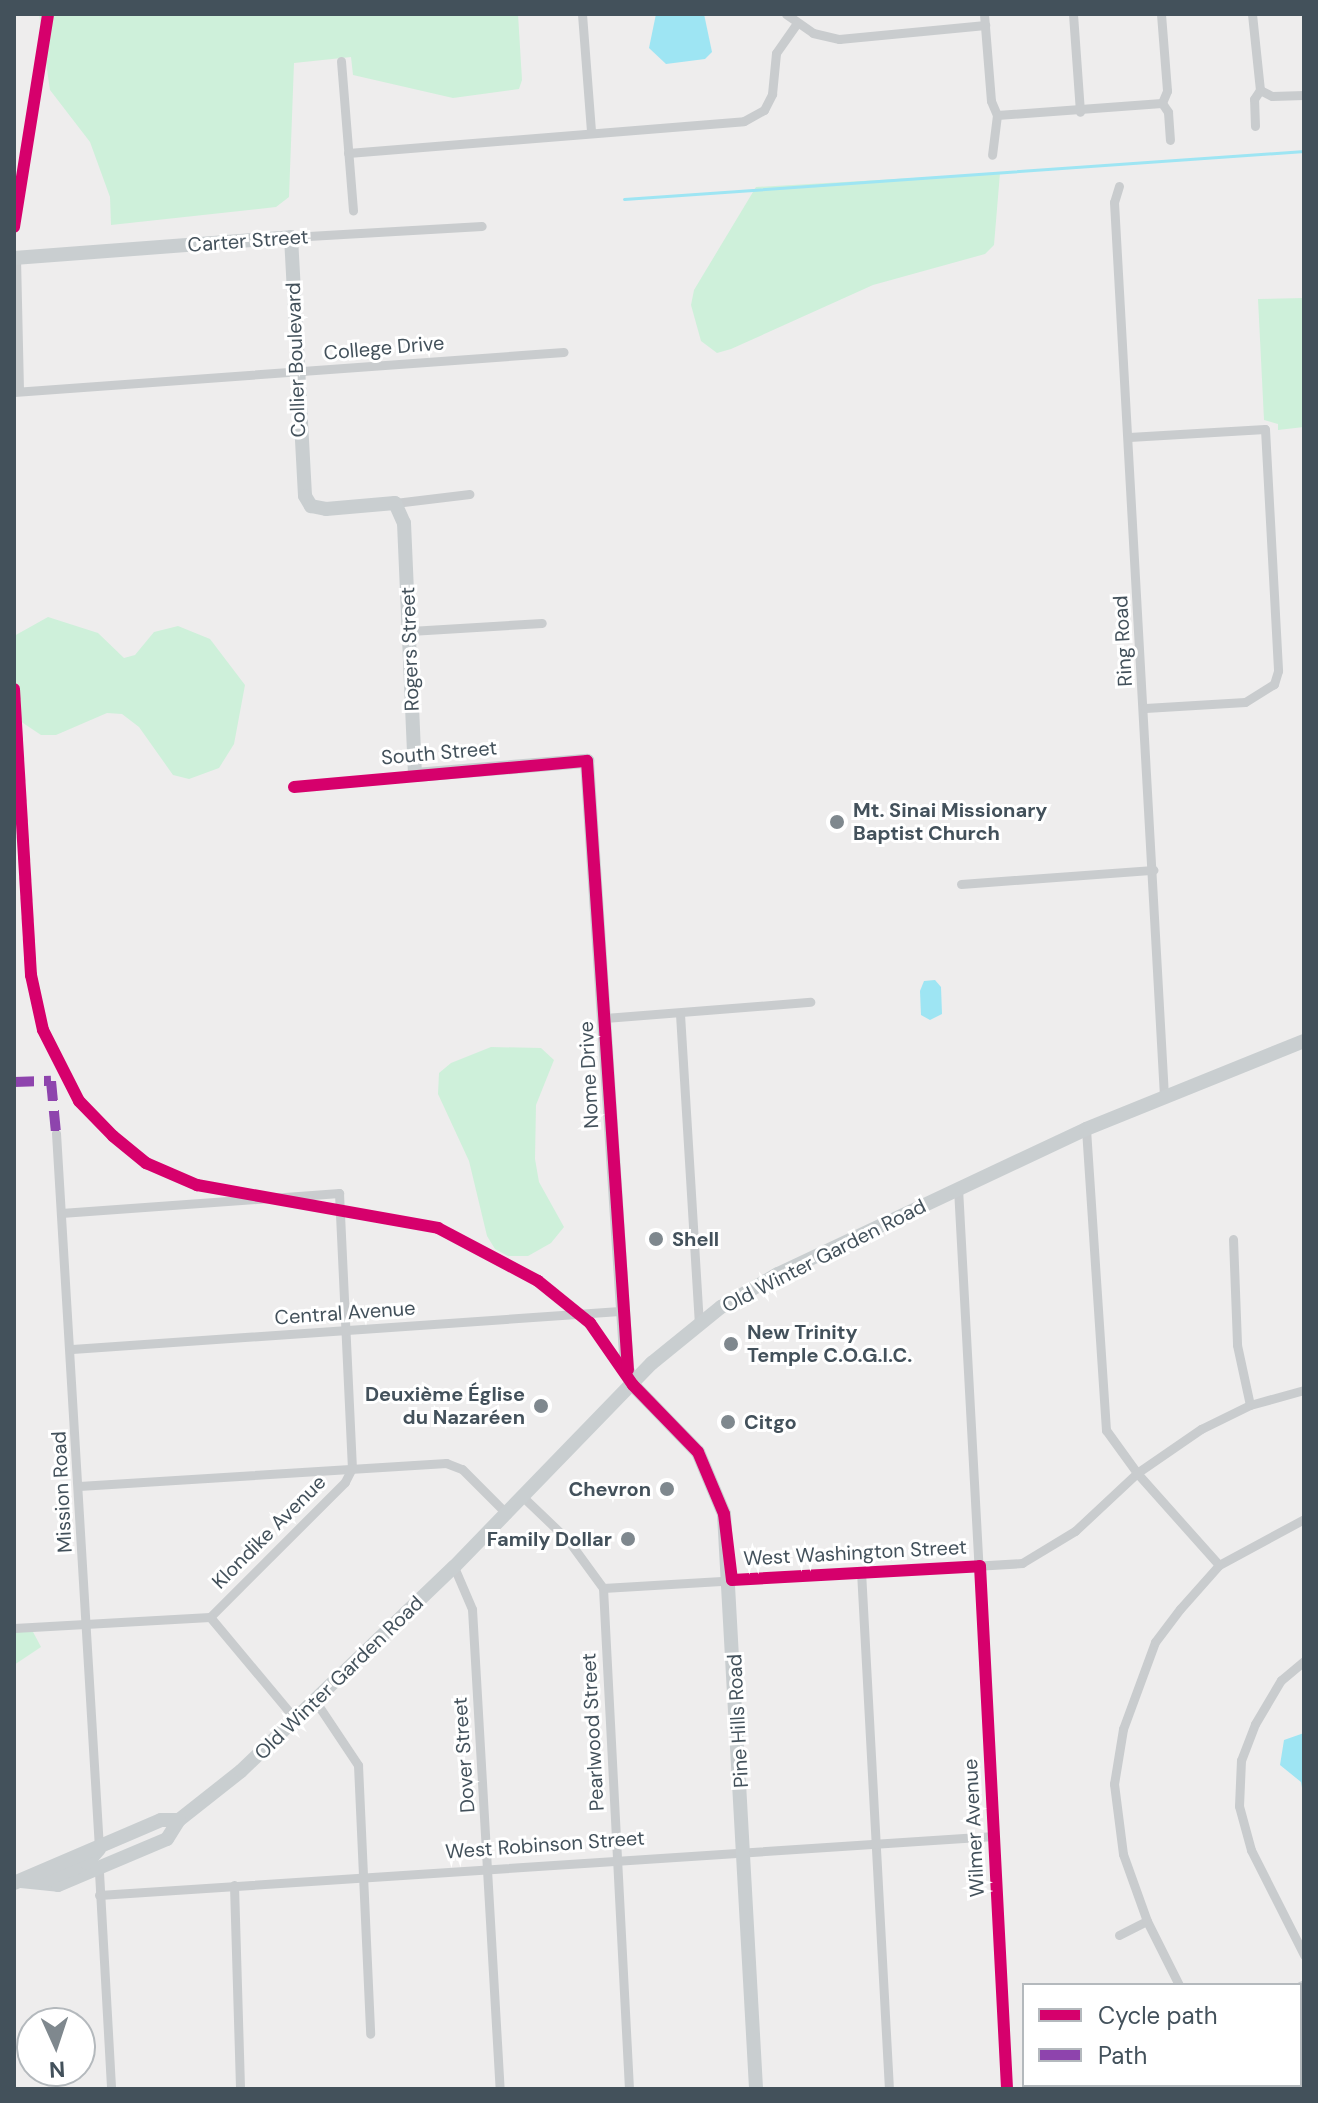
<!DOCTYPE html>
<meta charset="utf-8">
<style>
body{margin:0}
#map{position:relative;width:1318px;height:2103px;overflow:hidden;background:#eeeded;font-family:"DM Sans",sans-serif}
div>[style]{position:absolute}
[style*='--x']{left:calc(var(--x)*1px);top:calc(var(--y)*1px);width:calc(var(--w)*1px);rotate:calc(var(--a)*1deg)}
.green>*{inset:0;background:#cef0da}
.water>*{inset:0;background:#9ee5f3}
.stream>*{height:3px;margin:-1.5px;padding:0 1.5px;transform-origin:1.5px;border-radius:1.5px;background:#9ee5f3}
.street>*{height:9px;margin:-4.5px;padding:0 4.5px;transform-origin:4.5px;border-radius:4.5px;background:#c9ccce}
.secondary>*{height:14px;margin:-7px;padding:0 7px;transform-origin:7px;border-radius:7px;background:#c9ced0}
.quiet>*{height:10px;margin-top:-5px;transform-origin:0;background:repeating-linear-gradient(90deg,#8e44ad 0 20px,transparent 0 30px)}
.cycleway>*{height:12px;margin:-6px;padding:0 6px;transform-origin:6px;border-radius:6px;background:#d6006c}
.dots>*{width:22px;height:22px;translate:-50% -50%;box-sizing:border-box;border:4px solid #fff;border-radius:50%}
span{translate:-50% -50%;white-space:nowrap;text-align:center;line-height:1.15;-webkit-text-stroke:6px #fff;paint-order:stroke}
.street-label{font-size:20px;color:#43515b}
.poi-label{font-size:20px;color:#43515b;font-weight:700}
.left{translate:0 -50%;text-align:left}
.right{translate:-100% -50%;text-align:right}
.frame{position:absolute;inset:0;border:16px solid #43515b;pointer-events:none}
.legend{position:absolute;left:1022px;top:1983px;width:280px;height:104px;box-sizing:border-box;background:#fff;border:2px solid #b4b9bd;margin:0;padding:10px 14px;list-style:none;font-size:24px;color:#43515b}
.legend li{display:flex;align-items:center;gap:16px;height:40px}
.legend b{width:40px;border:2px solid #b4b9bd}
.north{position:absolute;left:16px;top:2007px;width:80px;height:80px;box-sizing:border-box;background:#fff;border:2px solid #b4b9bd;border-radius:50%;rotate:177deg;font-size:22px;font-weight:700;line-height:32px;text-align:center;color:#43515b}
.north::after{content:'';display:block;margin:auto;width:28px;height:36px;background:#7f888e;clip-path:polygon(50% 0,100% 100%,50% 72%,0 100%)}
</style>
<div id="map">
<div class="green">
<i style="clip-path:polygon(39px 14px,518px 14px,522px 80px,519px 89px,453px 98px,353px 75px,351px 57px,294px 63px,289px 197px,276px 207px,111px 225px,110px 197px,90px 142px,50px 90px)"></i>
<i style="clip-path:polygon(1000px 173px,994px 245px,985px 254px,873px 285px,731px 349px,717px 353px,701px 341px,691px 305px,694px 290px,756px 187px)"></i>
<i style="clip-path:polygon(1304px 298px,1304px 427px,1278px 430px,1278px 424px,1264px 420px,1258px 299px)"></i>
<i style="clip-path:polygon(48px 617px,98px 633px,124px 658px,135px 655px,154px 632px,178px 626px,210px 639px,245px 685px,234px 744px,219px 768px,189px 779px,173px 775px,139px 727px,122px 714px,107px 713px,56px 735px,41px 735px,14px 717px,14px 636px)"></i>
<i style="clip-path:polygon(491px 1047px,541px 1048px,554px 1060px,536px 1105px,535px 1159px,539px 1182px,564px 1227px,551px 1243px,528px 1256px,508px 1256px,495px 1249px,487px 1236px,469px 1161px,438px 1094px,439px 1073px,451px 1063px)"></i>
<i style="clip-path:polygon(14px 1624px,32px 1630px,41px 1647px,14px 1665px)"></i>
</div>
<div class="water">
<i style="clip-path:polygon(656px 14px,704px 14px,712px 52px,705px 59px,666px 64px,649px 48px)"></i>
<i style="clip-path:polygon(935px 980px,941px 987px,942px 1014px,930px 1020px,921px 1015px,920px 991px,924px 981px)"></i>
<i style="clip-path:polygon(1304px 1733px,1304px 1800px,1301px 1782px,1280px 1765px,1284px 1740px)"></i>
</div>
<div class="stream">
<i style="--x:624;--y:199;--w:682;--a:-4.04"></i>
</div>
<div class="street">
<i style="--x:582;--y:14;--w:117;--a:85.6"></i>
<i style="--x:786;--y:14;--w:33;--a:35"></i>
<i style="--x:813;--y:33;--w:27;--a:13"></i>
<i style="--x:839;--y:39;--w:147;--a:-5.5"></i>
<i style="--x:984;--y:14;--w:87;--a:85.4"></i>
<i style="--x:991;--y:101;--w:15;--a:67"></i>
<i style="--x:997;--y:115;--w:40;--a:97.1"></i>
<i style="--x:1073;--y:14;--w:98;--a:85.9"></i>
<i style="--x:1161;--y:14;--w:77;--a:85.5"></i>
<i style="--x:1167;--y:91;--w:13;--a:113"></i>
<i style="--x:1162;--y:103;--w:11;--a:56"></i>
<i style="--x:1168;--y:112;--w:28;--a:86"></i>
<i style="--x:1252;--y:14;--w:76;--a:84"></i>
<i style="--x:341;--y:61;--w:150;--a:85.4"></i>
<i style="--x:1260;--y:90;--w:13;--a:27"></i>
<i style="--x:1272;--y:96;--w:32;--a:-2"></i>
<i style="--x:997;--y:115;--w:165;--a:-4.2"></i>
<i style="--x:1255;--y:126;--w:27;--a:-92"></i>
<i style="--x:1254;--y:99;--w:11;--a:-56"></i>
<i style="--x:348;--y:153;--w:397;--a:-4.6"></i>
<i style="--x:744;--y:121;--w:23;--a:-29"></i>
<i style="--x:764;--y:110;--w:18;--a:-63"></i>
<i style="--x:772;--y:94;--w:41;--a:-84.4"></i>
<i style="--x:776;--y:53;--w:35;--a:-55"></i>
<i style="--x:1119;--y:186;--w:17;--a:107"></i>
<i style="--x:1114;--y:202;--w:894;--a:86.8"></i>
<i style="--x:291;--y:237;--w:191;--a:-3.3"></i>
<i style="--x:16;--y:258;--w:133;--a:88.7"></i>
<i style="--x:14;--y:392;--w:551;--a:-4.16"></i>
<i style="--x:1129;--y:437;--w:136;--a:-3.4"></i>
<i style="--x:1265;--y:429;--w:242;--a:86.9"></i>
<i style="--x:1278;--y:671;--w:14;--a:107"></i>
<i style="--x:1274;--y:684;--w:34;--a:148"></i>
<i style="--x:1245;--y:702;--w:100;--a:176.6"></i>
<i style="--x:395;--y:503;--w:75;--a:-6.9"></i>
<i style="--x:410;--y:631;--w:132;--a:-3.5"></i>
<i style="--x:294;--y:787;--w:122;--a:-5.7"></i>
<i style="--x:961;--y:884;--w:193;--a:-4.2"></i>
<i style="--x:680;--y:1014;--w:310;--a:86.5"></i>
<i style="--x:605;--y:1018;--w:206;--a:-4.5"></i>
<i style="--x:1086;--y:1129;--w:302;--a:86.2"></i>
<i style="--x:1106;--y:1430;--w:53;--a:54.2"></i>
<i style="--x:1137;--y:1473;--w:123;--a:48.3"></i>
<i style="--x:56;--y:1133;--w:716;--a:86.56"></i>
<i style="--x:958;--y:1188;--w:902;--a:86.89"></i>
<i style="--x:61;--y:1213;--w:279;--a:-4.1"></i>
<i style="--x:339;--y:1193;--w:275;--a:87.3"></i>
<i style="--x:352;--y:1468;--w:16;--a:117"></i>
<i style="--x:345;--y:1482;--w:191;--a:135"></i>
<i style="--x:1233;--y:1239;--w:106;--a:87.8"></i>
<i style="--x:1237;--y:1345;--w:61;--a:77.8"></i>
<i style="--x:72;--y:1349;--w:549;--a:-3.97"></i>
<i style="--x:79;--y:1486;--w:368;--a:-3.6"></i>
<i style="--x:446;--y:1463;--w:17;--a:21"></i>
<i style="--x:462;--y:1469;--w:64;--a:45"></i>
<i style="--x:524;--y:1498;--w:61;--a:43.7"></i>
<i style="--x:568;--y:1540;--w:59;--a:53.9"></i>
<i style="--x:603;--y:1588;--w:502;--a:87.03"></i>
<i style="--x:454;--y:1567;--w:46;--a:66.8"></i>
<i style="--x:472;--y:1609;--w:481;--a:86.7"></i>
<i style="--x:861;--y:1571;--w:519;--a:86.91"></i>
<i style="--x:603;--y:1588;--w:420;--a:-3.4"></i>
<i style="--x:1022;--y:1563;--w:62;--a:-31.1"></i>
<i style="--x:1075;--y:1531;--w:85;--a:-43.1"></i>
<i style="--x:1137;--y:1473;--w:78;--a:-34.5"></i>
<i style="--x:1201;--y:1429;--w:55;--a:-26.1"></i>
<i style="--x:1250;--y:1405;--w:56;--a:-15.5"></i>
<i style="--x:210;--y:1617;--w:134;--a:50.1"></i>
<i style="--x:14;--y:1628;--w:196;--a:-3.2"></i>
<i style="--x:1304;--y:1661;--w:30;--a:140"></i>
<i style="--x:1281;--y:1680;--w:51;--a:120.6"></i>
<i style="--x:1255;--y:1724;--w:39;--a:111"></i>
<i style="--x:1241;--y:1760;--w:46;--a:92.5"></i>
<i style="--x:1239;--y:1806;--w:46;--a:74.7"></i>
<i style="--x:1251;--y:1850;--w:118;--a:63.2"></i>
<i style="--x:316;--y:1702;--w:76;--a:56.3"></i>
<i style="--x:358;--y:1765;--w:269;--a:87.4"></i>
<i style="--x:99;--y:1872;--w:217;--a:86.8"></i>
<i style="--x:234;--y:1885;--w:204;--a:88.3"></i>
<i style="--x:99;--y:1895;--w:897;--a:-3.77"></i>
<i style="--x:1119;--y:1935;--w:31;--a:-27"></i>
<i style="--x:1179;--y:1985;--w:72;--a:-116.6"></i>
<i style="--x:1147;--y:1921;--w:71;--a:-109.7"></i>
<i style="--x:1123;--y:1854;--w:71;--a:-97.3"></i>
<i style="--x:1114;--y:1784;--w:56;--a:-80.7"></i>
<i style="--x:1123;--y:1729;--w:93;--a:-69.8"></i>
<i style="--x:1155;--y:1642;--w:41;--a:-52.9"></i>
<i style="--x:1180;--y:1609;--w:59;--a:-48.4"></i>
<i style="--x:1219;--y:1565;--w:97;--a:-28.4"></i>
<i style="--x:1300;--y:1986;--w:4;--a:-27"></i>
<i style="--x:1229;--y:2085;--w:4;--a:63"></i>
<i style="--x:1101;--y:2089;--w:11;--a:-22"></i>
</div>
<div class="secondary">
<i style="--x:14;--y:258;--w:278;--a:-4.3"></i>
<i style="--x:291;--y:237;--w:259;--a:86.9"></i>
<i style="--x:305;--y:496;--w:12;--a:59"></i>
<i style="--x:311;--y:506;--w:15;--a:11"></i>
<i style="--x:326;--y:509;--w:69;--a:-5"></i>
<i style="--x:395;--y:503;--w:22;--a:66"></i>
<i style="--x:404;--y:523;--w:252;--a:87.5"></i>
<i style="--x:415;--y:775;--w:173;--a:-4.7"></i>
<i style="--x:587;--y:761;--w:609;--a:86.24"></i>
<i style="--x:627;--y:1369;--w:17;--a:69"></i>
<i style="--x:633;--y:1385;--w:93;--a:45.9"></i>
<i style="--x:698;--y:1452;--w:67;--a:67.2"></i>
<i style="--x:724;--y:1514;--w:576;--a:86.81"></i>
<i style="--x:21;--y:1881;--w:37;--a:6"></i>
<i style="--x:58;--y:1885;--w:118;--a:-22.9"></i>
<i style="--x:167;--y:1839;--w:22;--a:-58"></i>
<i style="--x:179;--y:1820;--w:79;--a:-38.3"></i>
<i style="--x:241;--y:1771;--w:295;--a:-43.8"></i>
<i style="--x:454;--y:1567;--w:284;--a:-45.9"></i>
<i style="--x:652;--y:1363;--w:89;--a:-39.1"></i>
<i style="--x:721;--y:1307;--w:66;--a:-30.1"></i>
<i style="--x:778;--y:1274;--w:340;--a:-25.2"></i>
<i style="--x:1086;--y:1129;--w:235;--a:-22"></i>
<i style="--x:42;--y:1881;--w:48;--a:-21.8"></i>
<i style="--x:87;--y:1863;--w:18;--a:-49"></i>
<i style="--x:14;--y:1883;--w:160;--a:-23.2"></i>
<i style="--x:161;--y:1820;--w:18;--a:0"></i>
</div>
<div class="quiet">
<i style="--x:14;--y:1082;--w:37;--a:-2"></i>
<i style="--x:51;--y:1081;--w:52;--a:84.5"></i>
</div>
<div class="cycleway">
<i style="--x:14;--y:227;--w:216;--a:-80.9"></i>
<i style="--x:14;--y:689;--w:287;--a:86.6"></i>
<i style="--x:31;--y:975;--w:56;--a:77.7"></i>
<i style="--x:43;--y:1030;--w:80;--a:63.1"></i>
<i style="--x:79;--y:1101;--w:49;--a:45.8"></i>
<i style="--x:113;--y:1136;--w:43;--a:39.3"></i>
<i style="--x:146;--y:1163;--w:56;--a:23.3"></i>
<i style="--x:197;--y:1185;--w:245;--a:10.1"></i>
<i style="--x:438;--y:1228;--w:113;--a:27.9"></i>
<i style="--x:538;--y:1281;--w:67;--a:38.9"></i>
<i style="--x:590;--y:1323;--w:75;--a:55.3"></i>
<i style="--x:633;--y:1385;--w:93;--a:45.9"></i>
<i style="--x:698;--y:1452;--w:67;--a:67.2"></i>
<i style="--x:724;--y:1514;--w:66;--a:83.1"></i>
<i style="--x:732;--y:1580;--w:248;--a:-3.2"></i>
<i style="--x:980;--y:1566;--w:524;--a:87.04"></i>
<i style="--x:294;--y:787;--w:294;--a:-5.1"></i>
<i style="--x:587;--y:761;--w:610;--a:86.15"></i>
</div>
<div class="dots">
<i style="left:837px;top:822px;background:#7f888e"></i>
<i style="left:656px;top:1239px;background:#7f888e"></i>
<i style="left:731px;top:1344px;background:#7f888e"></i>
<i style="left:541px;top:1406px;background:#7f888e"></i>
<i style="left:728px;top:1422px;background:#7f888e"></i>
<i style="left:667px;top:1489px;background:#7f888e"></i>
<i style="left:628px;top:1539px;background:#7f888e"></i>
</div>
<div class="street-label">
<span style="left:248px;top:241px;rotate:-4deg">Carter Street</span>
<span style="left:384px;top:348px;rotate:-5deg">College Drive</span>
<span style="left:296px;top:360px;rotate:-92deg">Collier Boulevard</span>
<span style="left:1123px;top:641px;rotate:-93deg">Ring Road</span>
<span style="left:410px;top:649px;rotate:-92deg">Rogers Street</span>
<span style="left:439px;top:753px;rotate:-5deg">South Street</span>
<span style="left:589px;top:1075px;rotate:-93deg">Nome Drive</span>
<span style="left:824px;top:1256px;rotate:-27deg">Old Winter Garden Road</span>
<span style="left:345px;top:1313px;rotate:-4deg">Central Avenue</span>
<span style="left:62px;top:1492px;rotate:-93deg">Mission Road</span>
<span style="left:269px;top:1532px;rotate:-45deg">Klondike Avenue</span>
<span style="left:855px;top:1553px;rotate:-3deg">West Washington Street</span>
<span style="left:339px;top:1678px;rotate:-44deg">Old Winter Garden Road</span>
<span style="left:738px;top:1721px;rotate:-93deg">Pine Hills Road</span>
<span style="left:593px;top:1732px;rotate:-93deg">Pearlwood Street</span>
<span style="left:464px;top:1755px;rotate:-94deg">Dover Street</span>
<span style="left:974px;top:1828px;rotate:-93deg">Wilmer Avenue</span>
<span style="left:545px;top:1845px;rotate:-4deg">West Robinson Street</span>
</div>
<div class="poi-label">
<span class="left" style="left:853px;top:822px">Mt. Sinai Missionary<br>Baptist Church</span>
<span class="left" style="left:672px;top:1239px">Shell</span>
<span class="left" style="left:747px;top:1344px">New Trinity<br>Temple C.O.G.I.C.</span>
<span class="right" style="left:525px;top:1406px">Deuxième Église<br>du Nazaréen</span>
<span class="left" style="left:744px;top:1422px">Citgo</span>
<span class="right" style="left:651px;top:1489px">Chevron</span>
<span class="right" style="left:612px;top:1539px">Family Dollar</span>
</div>
<div class="frame"></div>
<ul class="legend">
<li><b style="height:10px;background:#d6006c"></b>Cycle path</li>
<li><b style="height:10px;background:#8e44ad"></b>Path</li>
</ul>
<div class="north">N</div>
</div>
